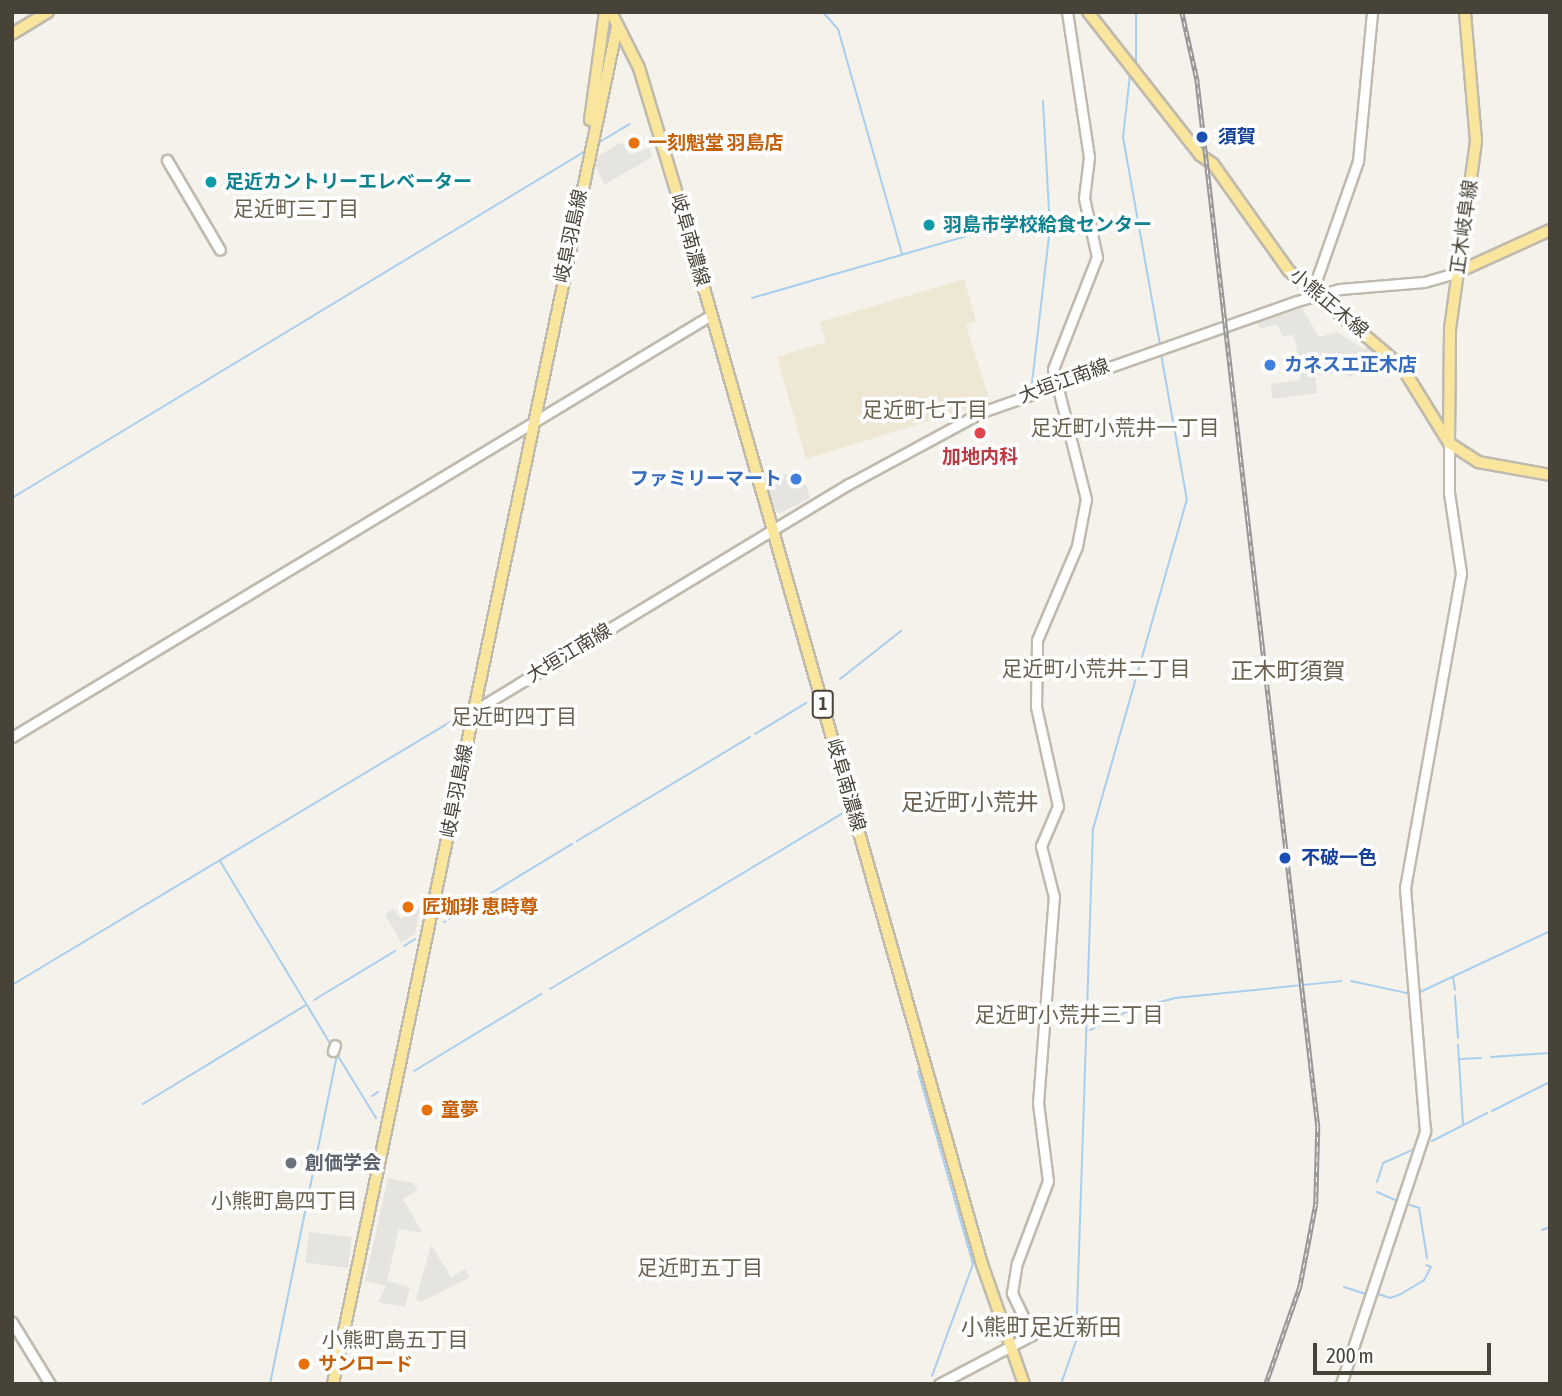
<!DOCTYPE html>
<meta charset="utf-8">
<style>
body{margin:0}
#map{position:relative;width:1562px;height:1396px;overflow:hidden;background:#f4f2ea;font-family:"Asap Condensed","Noto Sans JP",sans-serif}
div>[style]{position:absolute}
[style*='--x']{left:calc(var(--x)*1px);top:calc(var(--y)*1px);width:calc(var(--w)*1px);rotate:calc(var(--a)*1deg)}
.education>*{inset:0;background:#ede7d4}
.parking>*{inset:0;background:#e6e4e1;transform-origin:0 0}
.stream>*{height:2px;margin:-1px;padding:0 1px;transform-origin:1px;border-radius:1px;background:#a9ceee}
.roads{filter:drop-shadow(2px 0 #bfbaad) drop-shadow(-2px 0 #bfbaad) drop-shadow(0 2px #bfbaad) drop-shadow(0 -2px #bfbaad)}
.minor>*{height:9px;margin:-4.5px;padding:0 4.5px;transform-origin:4.5px;border-radius:4.5px;background:#fff}
.major>*{height:10px;margin:-5px;padding:0 5px;transform-origin:5px;border-radius:5px;background:#fae59d}
.rail>*{height:4.5px;margin-top:-2.25px;transform-origin:0;background:repeating-linear-gradient(90deg,#fff 0 5px,#989898 0 10px);box-sizing:border-box;border-block:2px solid #989898}
.dots>*{width:19px;height:19px;translate:-50% -50%;box-sizing:border-box;border:4px solid #fff;border-radius:50%}
span{translate:-50% -50%;white-space:nowrap;text-align:center;line-height:1.15;-webkit-text-stroke:7px #fff;paint-order:stroke}
.shield-label span{padding:2px 5px;background:#fff;border:2px solid;border-radius:5px;-webkit-text-stroke-width:0}
.shield-label{font-size:18px;color:#484338;font-weight:700}
.transit-label{font-size:19px;color:#164399;font-weight:700}
.left{translate:0 -50%;text-align:left}
.food-label{font-size:19px;color:#c56008;font-weight:700}
.culture-label{font-size:19px;color:#0d838f;font-weight:700}
.street-label{font-size:19px;color:#484338}
.shop-label{font-size:19px;color:#366cbe;font-weight:700}
.right{translate:-100% -50%;text-align:right}
.health-label{font-size:19px;color:#be3a42;font-weight:700}
.worship-label{font-size:19px;color:#5b616d;font-weight:700}
.neighbourhood-label{font-size:21px;color:#6a6150}
.quarter-label{font-size:23px;color:#6a6150}
.frame{position:absolute;inset:0;border:14px solid #484338;pointer-events:none}
.scale{position:absolute;left:1313px;top:1343px;width:178px;height:32px;box-sizing:border-box;border:4px solid #484338;border-top:0;padding-left:9px;font-size:21px;line-height:24px;white-space:nowrap;color:#484338;-webkit-text-stroke:5px #fff;paint-order:stroke}
</style>
<div id="map">
<div class="education">
<i style="clip-path:polygon(964px 279px,976px 321px,966px 325px,990px 402px,806px 459px,777px 357px,826px 342px,820px 322px)"></i>
</div>
<div class="parking">
<i style="clip-path:polygon(622px 142px,629px 154px,649px 148px,652px 157px,604px 185px,596px 167px,598px 156px)"></i>
<i style="clip-path:polygon(1302px 308px,1319px 337px,1337px 332px,1364px 349px,1373px 343px,1383px 354px,1349px 378px,1338px 364px,1335px 373px,1315px 376px,1317px 393px,1272px 399px,1271px 384px,1300px 380px,1296px 343px,1293px 335px,1282px 336px,1277px 324px,1260px 329px,1257px 322px)"></i>
<i style="clip-path:polygon(790px 473px,794px 487px,806px 484px,810px 498px,780px 513px,773px 508px,766px 480px)"></i>
<i style="clip-path:polygon(420px 907px,415px 934px,401px 943px,385px 914px,394px 909px,401px 919px)"></i>
<i style="clip-path:polygon(388px 1178px,413px 1183px,418px 1190px,403px 1199px,423px 1233px,399px 1229px,387px 1281px,410px 1287px,405px 1307px,378px 1302px,386px 1286px,365px 1281px)"></i>
<i style="left:309px;top:1232px;width:43px;height:31px;rotate:7deg"></i>
<i style="clip-path:polygon(431px 1245px,451px 1277px,465px 1269px,470px 1277px,421px 1302px,416px 1299px)"></i>
</div>
<div class="stream">
<i style="--x:823;--y:12;--w:23;--a:49"></i>
<i style="--x:838;--y:29;--w:234;--a:74.1"></i>
<i style="--x:1136;--y:12;--w:52;--a:90"></i>
<i style="--x:1130;--y:75;--w:62;--a:96.4"></i>
<i style="--x:1123;--y:137;--w:211;--a:79.9"></i>
<i style="--x:598;--y:143;--w:37;--a:-31"></i>
<i style="--x:752;--y:298;--w:291;--a:-16.1"></i>
<i style="--x:1032;--y:383;--w:156;--a:-83.4"></i>
<i style="--x:1050;--y:228;--w:127;--a:-93.2"></i>
<i style="--x:12;--y:498;--w:672;--a:-31.18"></i>
<i style="--x:840;--y:679;--w:78;--a:-38.2"></i>
<i style="--x:755;--y:734;--w:60;--a:-31.3"></i>
<i style="--x:577;--y:841;--w:202;--a:-31"></i>
<i style="--x:220;--y:861;--w:215;--a:58.9"></i>
<i style="--x:444;--y:922;--w:150;--a:-31.4"></i>
<i style="--x:404;--y:946;--w:13;--a:-32"></i>
<i style="--x:1453;--y:977;--w:13;--a:81"></i>
<i style="--x:1351;--y:981;--w:61;--a:12.2"></i>
<i style="--x:12;--y:985;--w:523;--a:-30.98"></i>
<i style="--x:550;--y:989;--w:343;--a:-31"></i>
<i style="--x:1420;--y:992;--w:144;--a:-25.1"></i>
<i style="--x:1455;--y:996;--w:42;--a:85.9"></i>
<i style="--x:314;--y:1000;--w:95;--a:-31.2"></i>
<i style="--x:1090;--y:1030;--w:45;--a:-26.6"></i>
<i style="--x:1130;--y:1010;--w:47;--a:-14.9"></i>
<i style="--x:1175;--y:998;--w:167;--a:-5.8"></i>
<i style="--x:1458;--y:1045;--w:80;--a:86.4"></i>
<i style="--x:338;--y:1056;--w:73;--a:58.5"></i>
<i style="--x:1491;--y:1057;--w:59;--a:-3.9"></i>
<i style="--x:1460;--y:1059;--w:21;--a:-3"></i>
<i style="--x:414;--y:1071;--w:149;--a:-31.2"></i>
<i style="--x:918;--y:1071;--w:201;--a:74.1"></i>
<i style="--x:973;--y:1264;--w:119;--a:110.1"></i>
<i style="--x:372;--y:1096;--w:7;--a:-34"></i>
<i style="--x:143;--y:1104;--w:191;--a:-31.3"></i>
<i style="--x:1492;--y:1111;--w:65;--a:-26.6"></i>
<i style="--x:1432;--y:1141;--w:62;--a:-27"></i>
<i style="--x:1377;--y:1182;--w:20;--a:-72"></i>
<i style="--x:1383;--y:1163;--w:36;--a:-24"></i>
<i style="--x:1377;--y:1192;--w:22;--a:24"></i>
<i style="--x:1407;--y:1204;--w:13;--a:18"></i>
<i style="--x:1419;--y:1208;--w:51;--a:80.9"></i>
<i style="--x:1542;--y:1230;--w:9;--a:-21"></i>
<i style="--x:1344;--y:1287;--w:22;--a:18"></i>
<i style="--x:1375;--y:1293;--w:16;--a:18"></i>
<i style="--x:1390;--y:1298;--w:12;--a:-20"></i>
<i style="--x:1401;--y:1294;--w:27;--a:-31"></i>
<i style="--x:1424;--y:1280;--w:15;--a:-62"></i>
<i style="--x:1431;--y:1267;--w:5;--a:-158"></i>
<i style="--x:270;--y:1384;--w:337;--a:-78.5"></i>
<i style="--x:1061;--y:1384;--w:46;--a:-70.8"></i>
<i style="--x:1076;--y:1341;--w:512;--a:-88.1"></i>
<i style="--x:1093;--y:829;--w:342;--a:-74.1"></i>
<i style="--x:1187;--y:500;--w:148;--a:-100.1"></i>
</div>
<div class="roads">
<div class="minor">
<i style="--x:167;--y:160;--w:104;--a:59.5"></i>
<i style="--x:1316;--y:295;--w:14;--a:-90"></i>
<i style="--x:1316;--y:281;--w:127;--a:-70.7"></i>
<i style="--x:1358;--y:161;--w:150;--a:-84.6"></i>
<i style="--x:472;--y:712;--w:441;--a:-31.2"></i>
<i style="--x:849;--y:484;--w:151;--a:-28.4"></i>
<i style="--x:982;--y:412;--w:334;--a:-19.4"></i>
<i style="--x:1297;--y:301;--w:45;--a:-15.6"></i>
<i style="--x:1340;--y:289;--w:84;--a:-4.8"></i>
<i style="--x:1424;--y:282;--w:35;--a:-16"></i>
<i style="--x:12;--y:737;--w:817;--a:-31.12"></i>
<i style="--x:333;--y:1051;--w:6;--a:-72"></i>
<i style="--x:12;--y:1322;--w:73;--a:58.5"></i>
<i style="--x:939;--y:1384;--w:105;--a:-27.8"></i>
<i style="--x:1032;--y:1335;--w:47;--a:-115.5"></i>
<i style="--x:1012;--y:1293;--w:30;--a:-81"></i>
<i style="--x:1017;--y:1263;--w:88;--a:-69.3"></i>
<i style="--x:1048;--y:1181;--w:79;--a:-97.3"></i>
<i style="--x:1038;--y:1103;--w:207;--a:-85.6"></i>
<i style="--x:1054;--y:897;--w:53;--a:-104.3"></i>
<i style="--x:1041;--y:846;--w:43;--a:-67"></i>
<i style="--x:1058;--y:806;--w:101;--a:-102.5"></i>
<i style="--x:1036;--y:707;--w:67;--a:-89.1"></i>
<i style="--x:1037;--y:640;--w:102;--a:-66.9"></i>
<i style="--x:1077;--y:546;--w:48;--a:-79.2"></i>
<i style="--x:1086;--y:499;--w:134;--a:-104.2"></i>
<i style="--x:1053;--y:369;--w:120;--a:-68.6"></i>
<i style="--x:1097;--y:257;--w:60;--a:-102.4"></i>
<i style="--x:1084;--y:198;--w:41;--a:-83"></i>
<i style="--x:1089;--y:157;--w:147;--a:-98.6"></i>
<i style="--x:1341;--y:1384;--w:267;--a:-71.6"></i>
<i style="--x:1425;--y:1131;--w:244;--a:-94.7"></i>
<i style="--x:1405;--y:888;--w:320;--a:-79.9"></i>
<i style="--x:1461;--y:573;--w:81;--a:-98.5"></i>
<i style="--x:1449;--y:493;--w:50;--a:-90"></i>
</div>
<div class="major">
<i style="--x:611;--y:12;--w:63;--a:63.4"></i>
<i style="--x:639;--y:68;--w:135;--a:73.2"></i>
<i style="--x:678;--y:197;--w:1109;--a:74.1"></i>
<i style="--x:982;--y:1264;--w:127;--a:70.7"></i>
<i style="--x:1088;--y:12;--w:182;--a:51.9"></i>
<i style="--x:1200;--y:155;--w:16;--a:35"></i>
<i style="--x:1213;--y:164;--w:131;--a:54.6"></i>
<i style="--x:1289;--y:271;--w:148;--a:40.3"></i>
<i style="--x:1402;--y:367;--w:89;--a:58.3"></i>
<i style="--x:1449;--y:443;--w:35;--a:33"></i>
<i style="--x:1478;--y:462;--w:73;--a:10.2"></i>
<i style="--x:12;--y:34;--w:42;--a:-31.4"></i>
<i style="--x:590;--y:120;--w:109;--a:-82.1"></i>
<i style="--x:1458;--y:272;--w:101;--a:-24.5"></i>
<i style="--x:1449;--y:443;--w:114;--a:-89.5"></i>
<i style="--x:1450;--y:329;--w:190;--a:-82.1"></i>
<i style="--x:1476;--y:141;--w:129;--a:-94.9"></i>
<i style="--x:333;--y:1384;--w:1386;--a:-78.18"></i>
</div>
</div>
<div class="rail">
<i style="--x:1182;--y:12;--w:69;--a:77.4"></i>
<i style="--x:1197;--y:79;--w:1055;--a:83.41"></i>
<i style="--x:1318;--y:1127;--w:77;--a:91.5"></i>
<i style="--x:1316;--y:1204;--w:85;--a:100.9"></i>
<i style="--x:1300;--y:1287;--w:103;--a:109.3"></i>
</div>
<div class="dots">
<i style="left:1202px;top:137px;background:#1a4fb4"></i>
<i style="left:634px;top:143px;background:#e8710a"></i>
<i style="left:211px;top:182px;background:#0f9aa8"></i>
<i style="left:929px;top:225px;background:#0f9aa8"></i>
<i style="left:1270px;top:365px;background:#3f7fe0"></i>
<i style="left:980px;top:433px;background:#e0444e"></i>
<i style="left:796px;top:479px;background:#3f7fe0"></i>
<i style="left:1285px;top:858px;background:#1a4fb4"></i>
<i style="left:408px;top:907px;background:#e8710a"></i>
<i style="left:427px;top:1110px;background:#e8710a"></i>
<i style="left:291px;top:1163px;background:#6b7280"></i>
<i style="left:304px;top:1364px;background:#e8710a"></i>
</div>
<div class="shield-label">
<span style="left:823px;top:704px">1</span>
</div>
<div class="transit-label">
<span class="left" style="left:1218px;top:137px">須賀</span>
<span class="left" style="left:1301px;top:858px">不破一色</span>
</div>
<div class="food-label">
<span class="left" style="left:648px;top:143px">一刻魁堂 羽島店</span>
<span class="left" style="left:422px;top:907px">匠珈琲 恵時尊</span>
<span class="left" style="left:441px;top:1110px">童夢</span>
<span class="left" style="left:318px;top:1364px">サンロード</span>
</div>
<div class="culture-label">
<span class="left" style="left:225px;top:182px">足近カントリーエレベーター</span>
<span class="left" style="left:943px;top:225px">羽島市学校給食センター</span>
</div>
<div class="street-label">
<span style="left:1464px;top:227px;rotate:-82deg">正木岐阜線</span>
<span style="left:571px;top:236px;rotate:-78deg">岐阜羽島線</span>
<span style="left:690px;top:240px;rotate:74deg">岐阜南濃線</span>
<span style="left:1329px;top:303px;rotate:40deg">小熊正木線</span>
<span style="left:1064px;top:381px;rotate:-20deg">大垣江南線</span>
<span style="left:569px;top:653px;rotate:-31deg">大垣江南線</span>
<span style="left:846px;top:785px;rotate:74deg">岐阜南濃線</span>
<span style="left:457px;top:791px;rotate:-79deg">岐阜羽島線</span>
</div>
<div class="shop-label">
<span class="left" style="left:1284px;top:365px">カネスエ正木店</span>
<span class="right" style="left:782px;top:479px">ファミリーマート</span>
</div>
<div class="health-label">
<span style="left:980px;top:457px">加地内科</span>
</div>
<div class="worship-label">
<span class="left" style="left:305px;top:1163px">創価学会</span>
</div>
<div class="neighbourhood-label">
<span style="left:296px;top:208px">足近町三丁目</span>
<span style="left:925px;top:409px">足近町七丁目</span>
<span style="left:1125px;top:427px">足近町小荒井一丁目</span>
<span style="left:1096px;top:668px">足近町小荒井二丁目</span>
<span style="left:514px;top:716px">足近町四丁目</span>
<span style="left:1069px;top:1014px">足近町小荒井三丁目</span>
<span style="left:284px;top:1200px">小熊町島四丁目</span>
<span style="left:700px;top:1267px">足近町五丁目</span>
<span style="left:395px;top:1339px">小熊町島五丁目</span>
</div>
<div class="quarter-label">
<span style="left:1288px;top:671px">正木町須賀</span>
<span style="left:970px;top:802px">足近町小荒井</span>
<span style="left:1041px;top:1327px">小熊町足近新田</span>
</div>
<div class="frame"></div>
<div class="scale">200 m</div>
</div>
